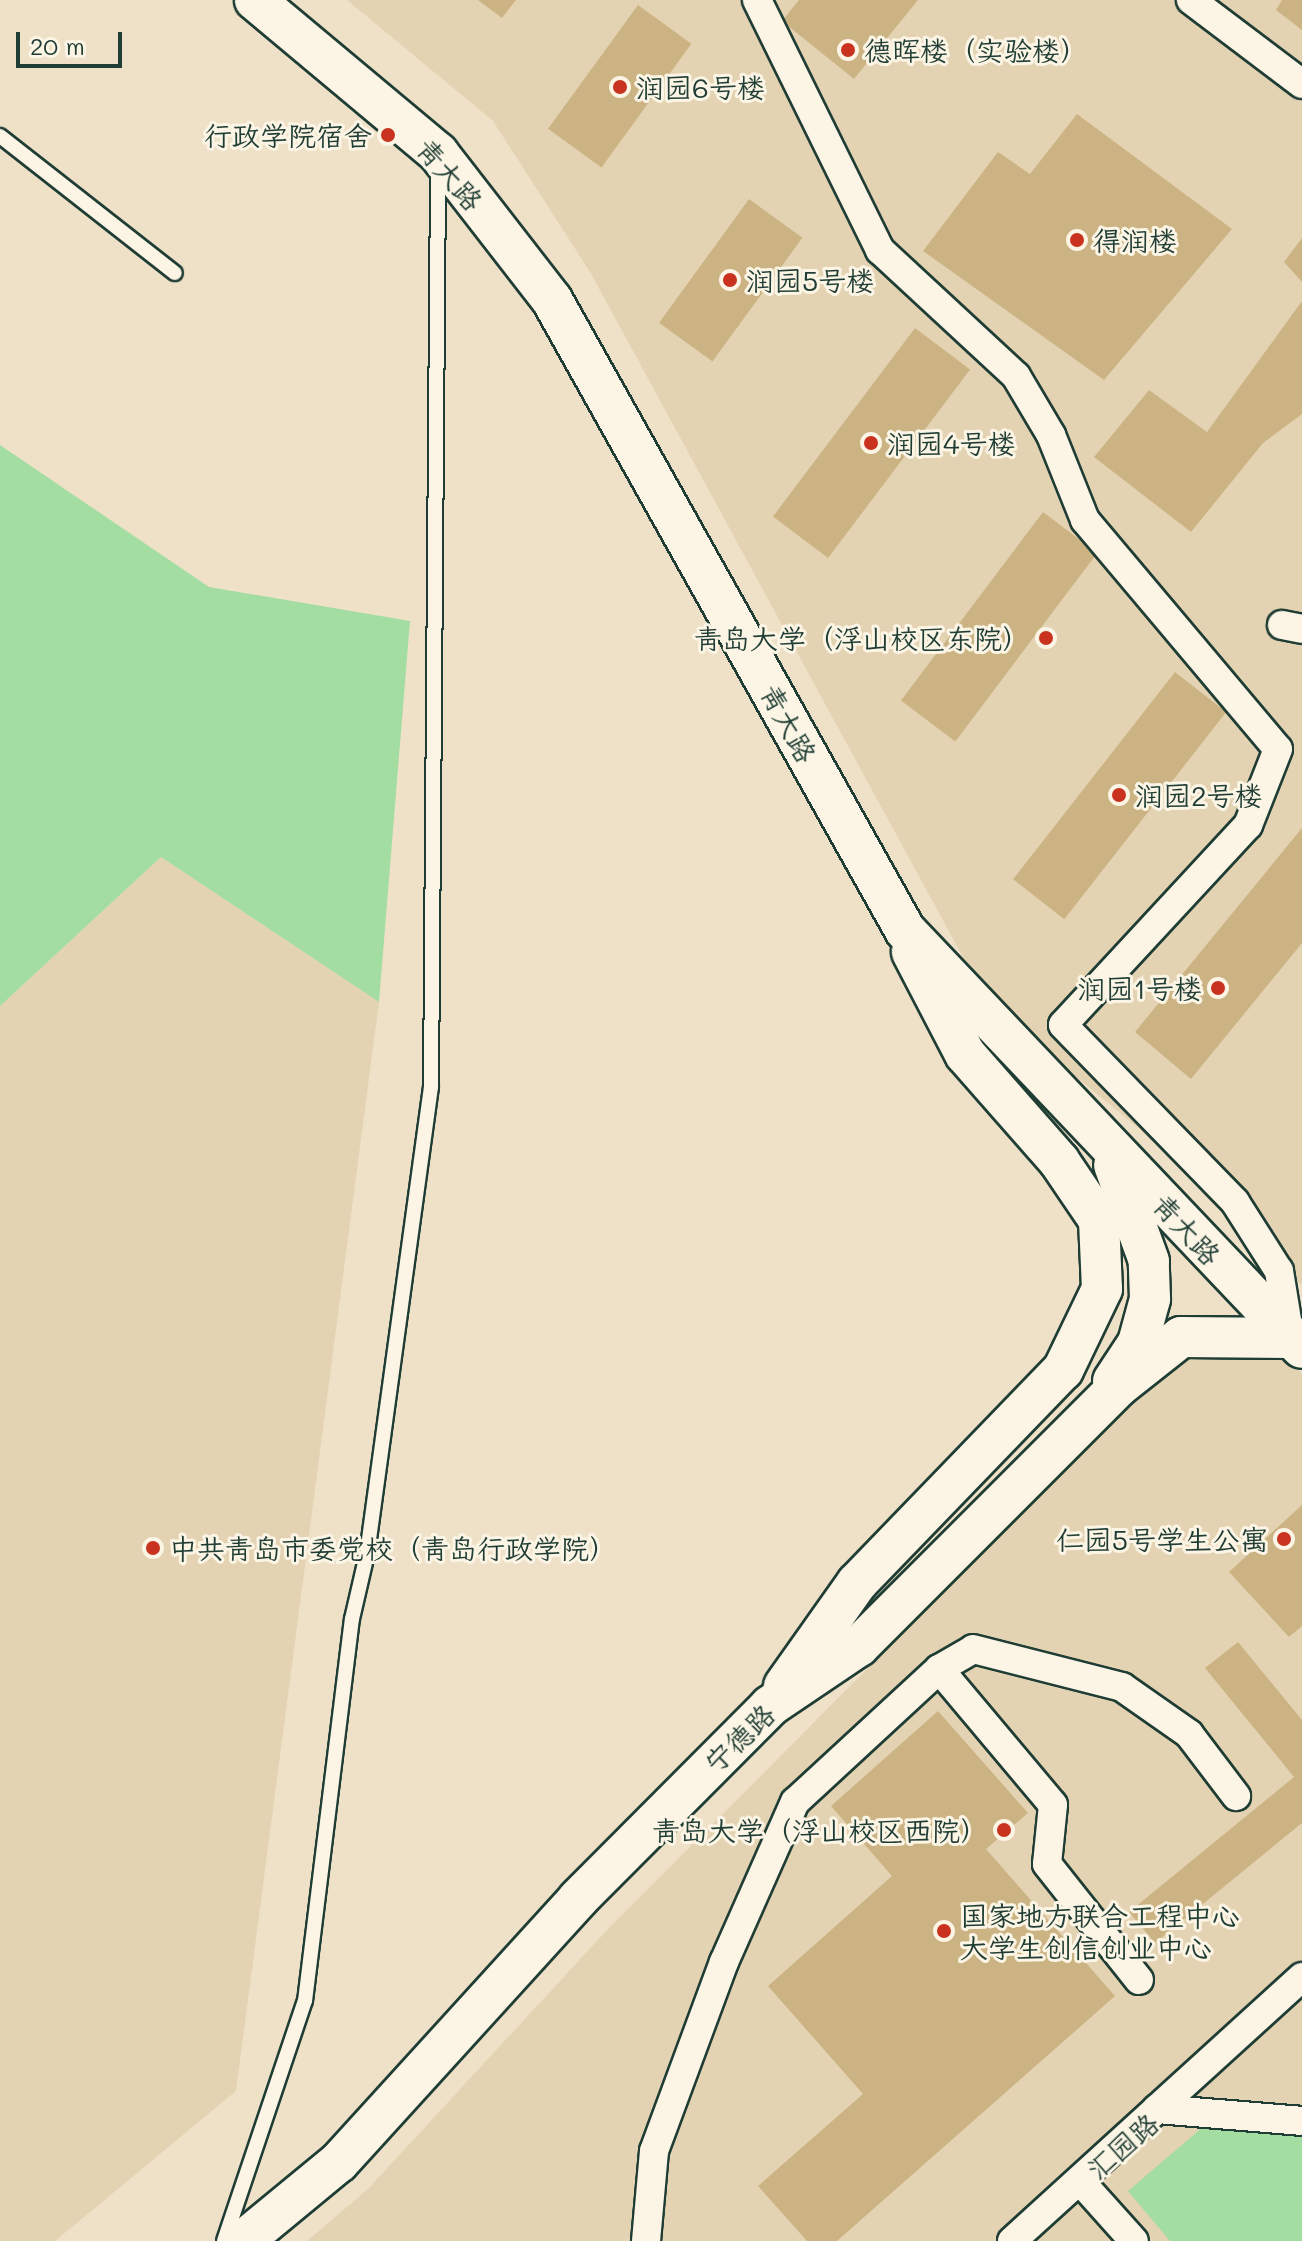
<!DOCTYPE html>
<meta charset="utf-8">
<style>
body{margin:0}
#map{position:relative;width:1302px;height:2241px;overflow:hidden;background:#eee1c8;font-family:Mali,"LXGW WenKai TC",sans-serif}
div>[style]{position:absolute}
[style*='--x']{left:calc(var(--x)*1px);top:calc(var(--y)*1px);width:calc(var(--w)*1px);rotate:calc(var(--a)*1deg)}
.built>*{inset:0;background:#e4d3b3}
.green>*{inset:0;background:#a3dda2}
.building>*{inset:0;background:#ccb383;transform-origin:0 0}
.roads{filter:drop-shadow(2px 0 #1f3d34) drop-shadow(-2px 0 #1f3d34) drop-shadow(0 2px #1f3d34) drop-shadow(0 -2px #1f3d34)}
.lane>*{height:14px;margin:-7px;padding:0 7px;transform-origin:7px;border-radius:7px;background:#fcf5e5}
.street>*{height:28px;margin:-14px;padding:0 14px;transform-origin:14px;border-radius:14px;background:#fcf5e5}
.secondary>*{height:40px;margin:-20px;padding:0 20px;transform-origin:20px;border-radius:20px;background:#fcf5e5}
.dots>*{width:22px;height:22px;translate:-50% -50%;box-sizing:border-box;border:4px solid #fcf5e5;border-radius:50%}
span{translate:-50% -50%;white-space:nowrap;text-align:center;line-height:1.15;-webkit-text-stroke:6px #fcf5e5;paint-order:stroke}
.poi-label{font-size:28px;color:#1f3d34}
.left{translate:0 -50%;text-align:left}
.right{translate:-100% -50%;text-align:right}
.street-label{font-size:28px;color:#1f3d34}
.scale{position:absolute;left:16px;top:32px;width:106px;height:36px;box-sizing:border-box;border:4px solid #1f3d34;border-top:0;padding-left:10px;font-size:24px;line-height:28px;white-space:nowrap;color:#1f3d34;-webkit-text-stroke:6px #fcf5e5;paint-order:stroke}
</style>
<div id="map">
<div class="built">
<i style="clip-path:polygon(347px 0,1302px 0,1302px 1285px,1137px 1127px,989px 1005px,590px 272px,493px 121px)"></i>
<i style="clip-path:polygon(161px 857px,379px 1002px,236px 2091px,55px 2241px,0 2241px,0 1006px)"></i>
<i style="clip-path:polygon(1187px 1352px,1276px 1352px,1302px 1373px,1302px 2241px,307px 2241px,368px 2189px,607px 1930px,883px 1653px,1018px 1498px)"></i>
</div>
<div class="green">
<i style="clip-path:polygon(0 445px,209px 587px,410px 621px,379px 1002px,161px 857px,0 1006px)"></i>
<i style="clip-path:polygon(1204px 2126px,1302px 2136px,1302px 2241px,1170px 2241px,1128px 2191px)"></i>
</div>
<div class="building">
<i style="clip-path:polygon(478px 0,516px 0,502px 18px)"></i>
<i style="clip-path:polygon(799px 0,918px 0,854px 79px,782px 21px)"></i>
<i style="clip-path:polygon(1282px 0,1302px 0,1302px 30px,1276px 10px)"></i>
<i style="left:638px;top:5px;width:66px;height:153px;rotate:36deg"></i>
<i style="clip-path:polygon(1077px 114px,1232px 229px,1104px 380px,923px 251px,998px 152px,1030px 174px)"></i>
<i style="left:749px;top:199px;width:66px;height:153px;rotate:36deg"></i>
<i style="clip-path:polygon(1302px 238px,1302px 282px,1284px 262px)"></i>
<i style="clip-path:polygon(1302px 301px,1302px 414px,1263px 443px,1191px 532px,1094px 457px,1149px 390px,1207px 432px)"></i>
<i style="left:915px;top:328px;width:69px;height:236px;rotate:37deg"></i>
<i style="left:1043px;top:512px;width:68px;height:236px;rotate:37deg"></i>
<i style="left:1175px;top:672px;width:65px;height:263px;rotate:38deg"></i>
<i style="clip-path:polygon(1302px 828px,1302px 943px,1191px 1079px,1135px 1032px)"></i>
<i style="clip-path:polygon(1302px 1505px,1302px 1626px,1289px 1637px,1229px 1572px)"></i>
<i style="clip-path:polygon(1238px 1642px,1302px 1720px,1302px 1823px,1155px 1943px,1129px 1912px,1294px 1777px,1205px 1668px)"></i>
<i style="clip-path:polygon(938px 1711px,1028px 1813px,986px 1849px,1115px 1996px,837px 2241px,807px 2241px,758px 2186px,863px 2094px,768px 1986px,892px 1876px,831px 1806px)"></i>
</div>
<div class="roads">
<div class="lane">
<i style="--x:0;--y:136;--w:222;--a:38.1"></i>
<i style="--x:224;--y:2241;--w:253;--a:-71.4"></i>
<i style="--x:305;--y:2001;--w:385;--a:-83"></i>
<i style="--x:352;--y:1619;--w:67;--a:-77"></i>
<i style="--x:367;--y:1554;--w:471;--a:-82.2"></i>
<i style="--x:431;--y:1087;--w:918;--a:-89.56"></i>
</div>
<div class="street">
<i style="--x:757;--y:0;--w:279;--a:63.8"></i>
<i style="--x:880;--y:250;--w:185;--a:42.8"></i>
<i style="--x:1016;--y:376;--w:69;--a:59.3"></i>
<i style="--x:1051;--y:435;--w:92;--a:68.2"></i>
<i style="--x:1085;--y:520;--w:299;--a:49.9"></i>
<i style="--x:1278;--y:749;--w:82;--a:111.5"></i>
<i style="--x:1248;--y:825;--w:272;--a:132.8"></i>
<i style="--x:1063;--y:1025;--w:247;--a:45.8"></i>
<i style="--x:1235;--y:1202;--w:82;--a:57.5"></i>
<i style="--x:1279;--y:1271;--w:68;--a:80.7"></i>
<i style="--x:1191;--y:0;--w:139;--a:37.1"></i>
<i style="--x:1282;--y:625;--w:20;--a:11"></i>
<i style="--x:939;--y:1669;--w:39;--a:-30"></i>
<i style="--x:973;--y:1649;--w:154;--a:14.3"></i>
<i style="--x:1122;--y:1687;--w:82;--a:35"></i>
<i style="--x:1189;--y:1734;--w:78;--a:52.8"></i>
<i style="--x:1157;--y:2109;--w:196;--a:-42.3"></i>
<i style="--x:1081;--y:2182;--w:79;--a:48.1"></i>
<i style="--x:646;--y:2241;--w:90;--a:-84.9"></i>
<i style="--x:654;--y:2151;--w:202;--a:-69.7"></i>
<i style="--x:724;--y:1962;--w:175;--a:-66.1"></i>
<i style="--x:795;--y:1802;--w:196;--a:-42.7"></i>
<i style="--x:939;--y:1669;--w:177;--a:50"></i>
<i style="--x:1053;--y:1805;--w:59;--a:95.8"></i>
<i style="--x:1047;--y:1864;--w:148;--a:51.6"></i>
<i style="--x:1012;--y:2241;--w:196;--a:-42.3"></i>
<i style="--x:1157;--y:2109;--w:145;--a:4.7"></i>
</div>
<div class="secondary">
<i style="--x:255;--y:0;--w:239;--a:39.9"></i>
<i style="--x:438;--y:153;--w:186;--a:52.2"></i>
<i style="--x:552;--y:300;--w:722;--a:60.74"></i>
<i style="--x:905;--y:930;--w:576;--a:46.48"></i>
<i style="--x:1113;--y:1381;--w:45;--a:-56.7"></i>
<i style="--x:1138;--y:1343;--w:46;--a:-74.7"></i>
<i style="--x:1150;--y:1299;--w:38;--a:-92"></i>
<i style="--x:1149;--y:1261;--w:102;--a:-110"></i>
<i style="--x:784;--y:1686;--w:126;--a:-54.7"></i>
<i style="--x:857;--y:1583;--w:296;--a:-46"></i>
<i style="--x:1063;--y:1370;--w:90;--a:-64.3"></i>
<i style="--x:1102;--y:1289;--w:69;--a:-92.5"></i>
<i style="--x:1099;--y:1220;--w:71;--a:-124.1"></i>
<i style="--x:1059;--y:1161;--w:142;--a:-131.3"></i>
<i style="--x:965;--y:1054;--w:115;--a:-117.5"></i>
<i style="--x:243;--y:2241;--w:124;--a:-39.5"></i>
<i style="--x:339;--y:2162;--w:355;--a:-47.7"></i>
<i style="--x:578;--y:1899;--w:272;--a:-45.1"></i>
<i style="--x:770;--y:1706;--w:107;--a:-34"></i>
<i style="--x:859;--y:1646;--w:368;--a:-45"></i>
<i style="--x:1119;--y:1386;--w:79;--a:-38.3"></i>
<i style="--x:1181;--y:1337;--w:109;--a:0.5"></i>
</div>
</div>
<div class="dots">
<i style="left:848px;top:50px;background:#c8321e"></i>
<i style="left:620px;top:87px;background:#c8321e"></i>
<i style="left:388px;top:135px;background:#c8321e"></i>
<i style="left:1077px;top:240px;background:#c8321e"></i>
<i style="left:730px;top:280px;background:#c8321e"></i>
<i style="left:871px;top:443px;background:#c8321e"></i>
<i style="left:1046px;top:638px;background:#c8321e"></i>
<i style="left:1119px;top:795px;background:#c8321e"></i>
<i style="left:1218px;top:988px;background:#c8321e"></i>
<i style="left:1284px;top:1539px;background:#c8321e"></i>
<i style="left:153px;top:1548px;background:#c8321e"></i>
<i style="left:1004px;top:1830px;background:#c8321e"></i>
<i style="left:944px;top:1931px;background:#c8321e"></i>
</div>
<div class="poi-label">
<span class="left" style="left:864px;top:50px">德晖楼（实验楼）</span>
<span class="left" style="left:636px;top:87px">润园6号楼</span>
<span class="right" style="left:372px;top:135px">行政学院宿舍</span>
<span class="left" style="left:1093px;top:240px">得润楼</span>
<span class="left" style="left:746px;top:280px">润园5号楼</span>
<span class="left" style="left:887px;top:443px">润园4号楼</span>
<span class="right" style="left:1030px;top:638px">青岛大学（浮山校区东院）</span>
<span class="left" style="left:1135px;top:795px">润园2号楼</span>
<span class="right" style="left:1202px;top:988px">润园1号楼</span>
<span class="right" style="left:1268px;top:1539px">仁园5号学生公寓</span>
<span class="left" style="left:169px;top:1548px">中共青岛市委党校（青岛行政学院）</span>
<span class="right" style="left:988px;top:1830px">青岛大学（浮山校区西院）</span>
<span class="left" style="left:960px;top:1931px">国家地方联合工程中心<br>大学生创信创业中心</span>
</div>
<div class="street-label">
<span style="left:450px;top:174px;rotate:49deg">青大路</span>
<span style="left:789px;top:723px;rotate:61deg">青大路</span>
<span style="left:1187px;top:1229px;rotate:47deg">青大路</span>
<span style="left:739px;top:1738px;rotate:-44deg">宁德路</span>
<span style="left:1122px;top:2146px;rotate:-41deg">汇园路</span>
</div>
<div class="scale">20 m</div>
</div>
